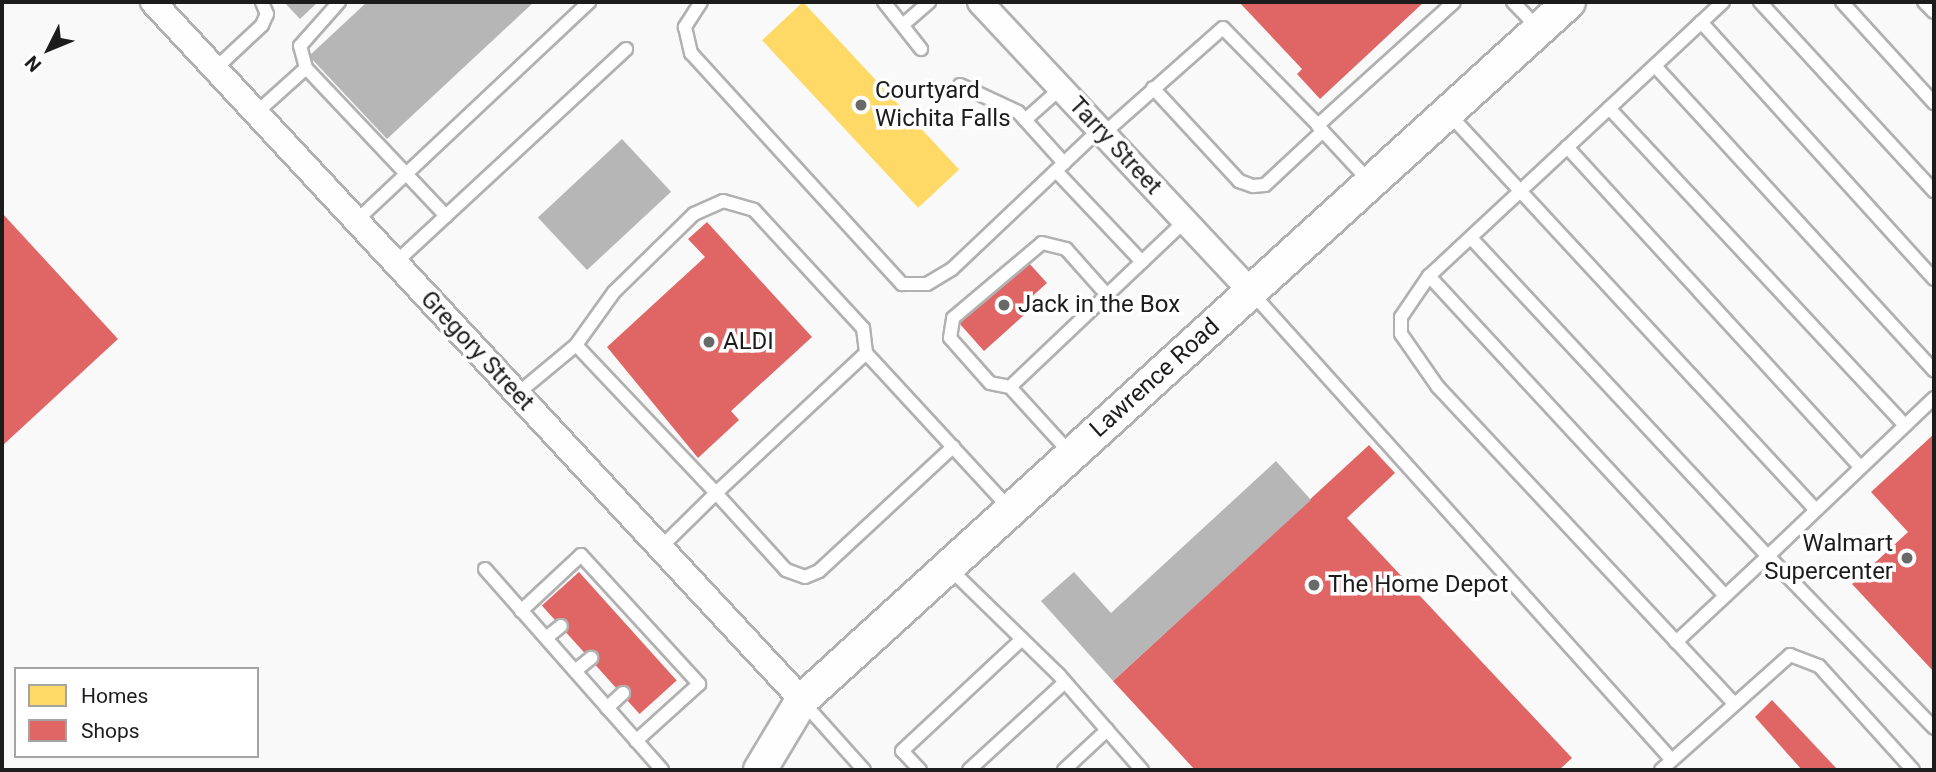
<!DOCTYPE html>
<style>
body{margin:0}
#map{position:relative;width:1936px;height:772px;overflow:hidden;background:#f9f9f9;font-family:Roboto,sans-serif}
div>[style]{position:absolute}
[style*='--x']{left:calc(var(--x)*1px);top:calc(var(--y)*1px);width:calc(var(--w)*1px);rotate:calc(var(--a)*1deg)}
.homes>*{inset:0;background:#ffd966;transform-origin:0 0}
.shops>*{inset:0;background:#e06666;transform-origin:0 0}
.building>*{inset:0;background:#b7b6b6;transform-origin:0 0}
.roads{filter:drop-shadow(2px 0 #b1b1b1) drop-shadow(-2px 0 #b1b1b1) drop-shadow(0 2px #b1b1b1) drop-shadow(0 -2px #b1b1b1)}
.service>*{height:12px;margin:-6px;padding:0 6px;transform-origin:6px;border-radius:6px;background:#fefefe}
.minor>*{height:24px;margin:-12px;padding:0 12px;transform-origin:12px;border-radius:12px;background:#fefefe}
.tertiary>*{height:32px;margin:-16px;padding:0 16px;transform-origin:16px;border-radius:16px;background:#fefefe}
.dots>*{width:19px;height:19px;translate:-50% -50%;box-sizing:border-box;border:4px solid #fff;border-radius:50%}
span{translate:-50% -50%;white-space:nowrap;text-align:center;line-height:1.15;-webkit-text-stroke:7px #fff;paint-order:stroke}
.poi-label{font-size:24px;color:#1c1c1c}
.left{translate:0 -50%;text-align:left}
.right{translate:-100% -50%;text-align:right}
.street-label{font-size:24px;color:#1c1c1c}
.frame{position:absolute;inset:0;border:4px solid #1c1c1c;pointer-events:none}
.legend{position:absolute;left:14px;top:667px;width:245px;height:91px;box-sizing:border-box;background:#fff;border:2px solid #a4a4a4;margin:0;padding:9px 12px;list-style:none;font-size:21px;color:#1c1c1c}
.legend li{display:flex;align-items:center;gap:14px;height:35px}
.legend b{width:35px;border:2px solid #a4a4a4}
.north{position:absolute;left:14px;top:14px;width:70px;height:70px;-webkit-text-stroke:5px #fff;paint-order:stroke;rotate:227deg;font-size:19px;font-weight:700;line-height:28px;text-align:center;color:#1c1c1c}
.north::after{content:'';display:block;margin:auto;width:24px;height:32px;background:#1c1c1c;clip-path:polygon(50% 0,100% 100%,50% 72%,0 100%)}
</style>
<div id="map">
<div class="homes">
<i style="left:803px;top:2px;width:229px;height:56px;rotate:47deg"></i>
</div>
<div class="shops">
<i style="clip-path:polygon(1239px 2px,1424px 2px,1320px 99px,1297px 74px,1302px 69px)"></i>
<i style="clip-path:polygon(2px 213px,118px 339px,2px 446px)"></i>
<i style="clip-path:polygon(707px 222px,812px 337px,731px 411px,739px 420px,698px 458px,607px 347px,705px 257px,688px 239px)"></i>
<i style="clip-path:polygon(1028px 262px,1047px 283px,1026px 302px,1032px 308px,984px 351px,959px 323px)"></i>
<i style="clip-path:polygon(1934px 434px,1934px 672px,1852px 584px,1908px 532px,1871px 492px)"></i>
<i style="clip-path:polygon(1369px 445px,1395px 473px,1347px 518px,1572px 758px,1559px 770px,1195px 770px,1113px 681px)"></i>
<i style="left:579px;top:572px;width:146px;height:50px;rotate:48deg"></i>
<i style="clip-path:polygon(1772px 700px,1838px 770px,1802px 770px,1755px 717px)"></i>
</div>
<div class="building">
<i style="clip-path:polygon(284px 2px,318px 2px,300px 19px)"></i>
<i style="clip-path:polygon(367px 2px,534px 2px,387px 139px,309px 56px)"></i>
<i style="left:622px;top:139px;width:72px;height:115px;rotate:47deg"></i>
<i style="clip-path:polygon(1276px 461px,1311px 500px,1113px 681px,1041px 601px,1074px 572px,1111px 613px)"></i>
</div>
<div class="roads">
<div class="service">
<i style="--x:701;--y:2;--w:30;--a:123"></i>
<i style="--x:685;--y:27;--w:27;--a:77"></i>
<i style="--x:691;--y:53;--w:313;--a:47.6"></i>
<i style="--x:902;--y:284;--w:25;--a:0"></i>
<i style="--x:927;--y:284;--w:29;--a:-31"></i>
<i style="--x:952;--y:269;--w:202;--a:-43.4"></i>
<i style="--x:884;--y:2;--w:60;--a:51.8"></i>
<i style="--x:1513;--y:2;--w:37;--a:46"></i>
<i style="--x:1723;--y:2;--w:402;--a:137"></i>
<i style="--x:1429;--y:276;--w:50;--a:124.3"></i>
<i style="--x:1401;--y:317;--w:17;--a:90"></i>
<i style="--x:1401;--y:334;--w:65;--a:55.1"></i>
<i style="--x:1438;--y:387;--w:432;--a:46.9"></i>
<i style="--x:1760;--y:2;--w:257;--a:47.4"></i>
<i style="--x:1842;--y:2;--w:137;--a:47.7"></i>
<i style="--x:1924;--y:2;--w:14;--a:45"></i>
<i style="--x:1701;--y:22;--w:347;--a:47.8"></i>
<i style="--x:905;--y:23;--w:32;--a:-41"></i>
<i style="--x:1655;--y:66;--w:413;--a:47.5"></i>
<i style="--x:306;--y:68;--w:23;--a:-105"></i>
<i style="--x:300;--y:46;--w:59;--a:-48.4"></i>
<i style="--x:215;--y:69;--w:64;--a:-43.1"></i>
<i style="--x:262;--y:25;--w:12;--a:-66"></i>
<i style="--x:267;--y:14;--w:13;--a:-113"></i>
<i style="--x:960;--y:85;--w:64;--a:25"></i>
<i style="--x:1018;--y:112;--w:69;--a:48"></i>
<i style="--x:1153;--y:88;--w:127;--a:47.2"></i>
<i style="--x:1239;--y:181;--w:15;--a:20"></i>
<i style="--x:1253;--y:186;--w:12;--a:-5"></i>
<i style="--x:1265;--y:185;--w:79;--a:-43"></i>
<i style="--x:1609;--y:108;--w:434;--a:47"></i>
<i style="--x:256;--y:113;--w:67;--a:-42"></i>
<i style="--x:306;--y:68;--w:204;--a:46.6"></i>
<i style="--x:1448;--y:113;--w:540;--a:47.18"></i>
<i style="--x:1025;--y:120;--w:48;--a:-41.6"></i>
<i style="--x:1318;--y:126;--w:76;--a:47.1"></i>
<i style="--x:1103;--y:134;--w:160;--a:-41.5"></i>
<i style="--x:1223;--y:28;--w:136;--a:45.6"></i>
<i style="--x:1318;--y:125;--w:183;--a:-42.1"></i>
<i style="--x:1567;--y:147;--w:434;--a:47.5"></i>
<i style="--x:1056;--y:171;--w:125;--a:46.6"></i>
<i style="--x:356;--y:221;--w:320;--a:-43.2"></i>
<i style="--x:1471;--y:238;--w:435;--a:47"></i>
<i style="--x:1768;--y:556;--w:126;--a:136.9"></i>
<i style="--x:395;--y:263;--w:315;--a:-42.8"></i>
<i style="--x:1429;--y:276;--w:436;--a:47.2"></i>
<i style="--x:1251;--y:292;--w:629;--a:48.03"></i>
<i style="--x:576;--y:345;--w:204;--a:46.6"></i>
<i style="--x:716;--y:493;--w:78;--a:135.5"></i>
<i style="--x:866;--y:353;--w:205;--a:137"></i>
<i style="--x:716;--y:493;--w:104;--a:47.7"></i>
<i style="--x:786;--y:570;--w:20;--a:20"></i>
<i style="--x:805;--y:577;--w:15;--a:-23"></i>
<i style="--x:819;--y:571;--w:183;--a:-42.8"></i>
<i style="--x:1010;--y:387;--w:20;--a:-169"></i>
<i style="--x:990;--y:383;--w:60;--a:-131.6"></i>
<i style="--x:950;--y:338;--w:20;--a:-81"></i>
<i style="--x:953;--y:318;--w:116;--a:-40.1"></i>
<i style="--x:1042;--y:243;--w:25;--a:14"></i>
<i style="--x:1066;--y:249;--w:62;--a:48.3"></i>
<i style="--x:517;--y:394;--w:77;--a:-39.7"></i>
<i style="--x:576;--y:345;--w:65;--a:-54.4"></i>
<i style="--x:614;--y:292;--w:112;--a:-44.3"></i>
<i style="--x:694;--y:214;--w:32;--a:-24"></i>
<i style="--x:723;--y:201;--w:32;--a:16"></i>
<i style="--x:754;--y:210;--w:161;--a:47.3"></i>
<i style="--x:863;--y:328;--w:25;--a:83"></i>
<i style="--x:866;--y:353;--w:212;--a:47.3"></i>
<i style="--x:1934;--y:398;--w:229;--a:136.4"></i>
<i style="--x:1768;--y:556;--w:239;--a:46"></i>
<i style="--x:1071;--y:454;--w:91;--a:-132.3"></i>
<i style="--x:1010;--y:387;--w:241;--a:-43.5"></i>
<i style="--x:949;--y:568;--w:153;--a:44.2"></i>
<i style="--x:1059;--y:675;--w:126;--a:48.9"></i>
<i style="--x:485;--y:569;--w:268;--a:48.6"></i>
<i style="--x:521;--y:611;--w:82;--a:-43"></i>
<i style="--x:581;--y:555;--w:175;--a:47.5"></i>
<i style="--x:699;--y:684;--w:85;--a:137.9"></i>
<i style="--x:546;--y:638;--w:19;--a:-39"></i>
<i style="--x:575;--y:671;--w:21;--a:-39"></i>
<i style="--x:802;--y:701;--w:93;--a:48.1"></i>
<i style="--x:607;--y:708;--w:22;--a:-43"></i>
<i style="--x:920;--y:770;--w:26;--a:-133"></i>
<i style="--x:902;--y:751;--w:164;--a:-43"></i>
<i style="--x:969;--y:770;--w:130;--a:-42.5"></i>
<i style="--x:1064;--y:770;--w:59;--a:-42.9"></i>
<i style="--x:1661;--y:770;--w:173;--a:-41.7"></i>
<i style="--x:1790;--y:655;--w:31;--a:21"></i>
<i style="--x:1819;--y:666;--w:140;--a:47.9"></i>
</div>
<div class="minor">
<i style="--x:153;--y:2;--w:953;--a:47.08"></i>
<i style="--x:980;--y:2;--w:396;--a:46.9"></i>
</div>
<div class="tertiary">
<i style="--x:760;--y:770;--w:82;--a:-59"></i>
<i style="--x:802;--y:700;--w:1037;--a:-42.3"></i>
</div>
</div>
<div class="dots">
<i style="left:861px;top:105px;background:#696969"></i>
<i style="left:1004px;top:305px;background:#696969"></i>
<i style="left:709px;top:342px;background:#696969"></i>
<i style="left:1907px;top:558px;background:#696969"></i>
<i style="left:1314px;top:585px;background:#696969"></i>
</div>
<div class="poi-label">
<span class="left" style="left:875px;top:105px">Courtyard<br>Wichita Falls</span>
<span class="left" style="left:1018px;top:305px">Jack in the Box</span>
<span class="left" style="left:723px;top:342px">ALDI</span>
<span class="right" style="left:1893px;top:558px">Walmart<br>Supercenter</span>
<span class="left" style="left:1328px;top:585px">The Home Depot</span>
</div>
<div class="street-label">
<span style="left:1115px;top:146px;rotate:47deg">Tarry Street</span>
<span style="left:477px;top:351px;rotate:47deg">Gregory Street</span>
<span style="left:1155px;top:378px;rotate:-42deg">Lawrence Road</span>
</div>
<div class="frame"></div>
<ul class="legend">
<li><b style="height:19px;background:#ffd966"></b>Homes</li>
<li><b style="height:19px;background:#e06666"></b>Shops</li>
</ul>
<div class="north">N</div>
</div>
